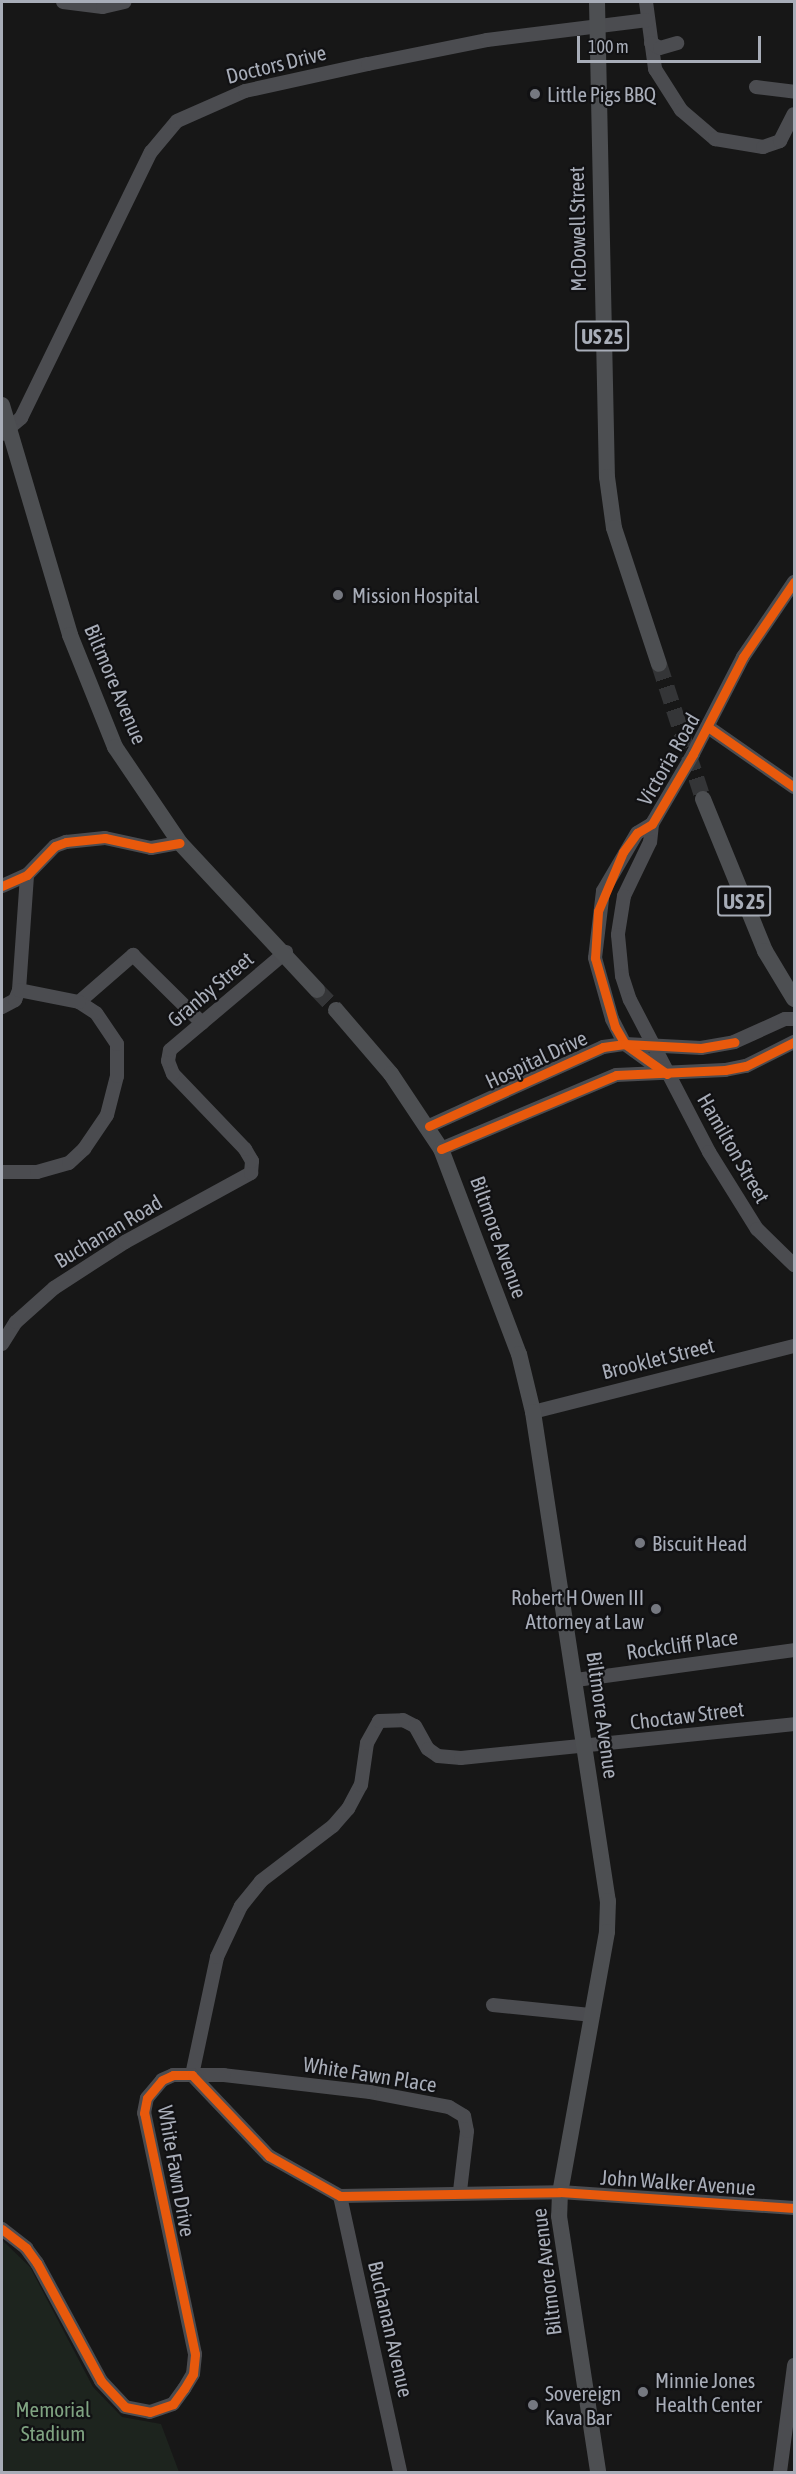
<!DOCTYPE html>
<style>
body{margin:0}
#map{position:relative;width:796px;height:2474px;overflow:hidden;background:#171717;font-family:"Asap Condensed",sans-serif}
div>[style]{position:absolute}
[style*='--x']{left:calc(var(--x)*1px);top:calc(var(--y)*1px);width:calc(var(--w)*1px);rotate:calc(var(--a)*1deg)}
.green>*{inset:0;background:#1d241e}
.major-tunnel>*{height:16px;margin-top:-8px;transform-origin:0;background:repeating-linear-gradient(90deg,#343537 0 16px,transparent 0 24px)}
.minor>*{height:14px;margin:-7px;padding:0 7px;transform-origin:7px;border-radius:7px;background:#4b4c50}
.major>*{height:16px;margin:-8px;padding:0 8px;transform-origin:8px;border-radius:8px;background:#4d4f52}
.cycleway>*{height:9px;margin:-4.5px;padding:0 4.5px;transform-origin:4.5px;border-radius:4.5px;background:#e8590c}
.dots>*{width:16px;height:16px;translate:-50% -50%;box-sizing:border-box;border:3px solid #111113;border-radius:50%}
span{translate:-50% -50%;white-space:nowrap;text-align:center;line-height:1.15;-webkit-text-stroke:4.5px #111113;paint-order:stroke}
.shield-label span{padding:2px 4px;background:#111113;border:2px solid;border-radius:4px;-webkit-text-stroke-width:0}
.shield-label{font-size:20px;color:#a8adb8;font-weight:700}
.street-label{font-size:21px;color:#a8adb8}
.poi-label{font-size:21px;color:#a8adb8}
.left{translate:0 -50%;text-align:left}
.right{translate:-100% -50%;text-align:right}
.park-label{font-size:21px;color:#7fa381}
.frame{position:absolute;inset:0;border:3px solid #a8adb8;pointer-events:none}
.scale{position:absolute;left:577px;top:36px;width:184px;height:27px;box-sizing:border-box;border:3px solid #a8adb8;border-top:0;padding-left:8px;font-size:18px;line-height:21px;white-space:nowrap;color:#a8adb8;-webkit-text-stroke:4px #111113;paint-order:stroke}
</style>
<div id="map">
<div class="green">
<i style="clip-path:polygon(2px 2240px,30px 2267px,93px 2387px,122px 2417px,161px 2424px,179px 2472px,2px 2472px)"></i>
</div>
<div class="major-tunnel">
<i style="--x:659;--y:664;--w:142;--a:71.9"></i>
<i style="--x:317;--y:990;--w:28;--a:46"></i>
</div>
<div class="minor">
<i style="--x:63;--y:2;--w:40;--a:7.1"></i>
<i style="--x:103;--y:7;--w:22;--a:-13"></i>
<i style="--x:646;--y:2;--w:68;--a:82.3"></i>
<i style="--x:655;--y:69;--w:49;--a:57.6"></i>
<i style="--x:681;--y:110;--w:45;--a:40.5"></i>
<i style="--x:715;--y:139;--w:49;--a:9.5"></i>
<i style="--x:763;--y:147;--w:18;--a:-19"></i>
<i style="--x:780;--y:141;--w:30;--a:-63"></i>
<i style="--x:651;--y:43;--w:10;--a:29"></i>
<i style="--x:660;--y:48;--w:18;--a:-16"></i>
<i style="--x:756;--y:87;--w:38;--a:7"></i>
<i style="--x:2;--y:434;--w:25;--a:-40"></i>
<i style="--x:21;--y:418;--w:296;--a:-64"></i>
<i style="--x:151;--y:152;--w:40;--a:-50"></i>
<i style="--x:177;--y:121;--w:74;--a:-23.8"></i>
<i style="--x:245;--y:91;--w:126;--a:-12.4"></i>
<i style="--x:368;--y:64;--w:121;--a:-11.4"></i>
<i style="--x:487;--y:40;--w:162;--a:-7.1"></i>
<i style="--x:794;--y:582;--w:91;--a:124.2"></i>
<i style="--x:743;--y:657;--w:109;--a:117.3"></i>
<i style="--x:693;--y:754;--w:81;--a:120.4"></i>
<i style="--x:652;--y:824;--w:18;--a:96"></i>
<i style="--x:650;--y:842;--w:60;--a:115.7"></i>
<i style="--x:624;--y:896;--w:39;--a:99"></i>
<i style="--x:618;--y:935;--w:41;--a:84.4"></i>
<i style="--x:622;--y:976;--w:25;--a:72"></i>
<i style="--x:630;--y:1000;--w:171;--a:62.5"></i>
<i style="--x:709;--y:1152;--w:91;--a:58.1"></i>
<i style="--x:757;--y:1229;--w:52;--a:44.2"></i>
<i style="--x:708;--y:727;--w:105;--a:34.9"></i>
<i style="--x:652;--y:824;--w:17;--a:149"></i>
<i style="--x:637;--y:833;--w:67;--a:120.4"></i>
<i style="--x:603;--y:891;--w:67;--a:96.8"></i>
<i style="--x:595;--y:958;--w:63;--a:74.4"></i>
<i style="--x:612;--y:1019;--w:28;--a:63"></i>
<i style="--x:625;--y:1044;--w:49;--a:35.9"></i>
<i style="--x:2;--y:886;--w:27;--a:-24"></i>
<i style="--x:27;--y:875;--w:40;--a:-46"></i>
<i style="--x:55;--y:846;--w:12;--a:-20"></i>
<i style="--x:66;--y:842;--w:39;--a:-6"></i>
<i style="--x:105;--y:838;--w:47;--a:12.3"></i>
<i style="--x:151;--y:848;--w:29;--a:-10"></i>
<i style="--x:79;--y:1002;--w:72;--a:-41"></i>
<i style="--x:133;--y:955;--w:97;--a:44.6"></i>
<i style="--x:2;--y:1007;--w:15;--a:-28"></i>
<i style="--x:15;--y:1000;--w:11;--a:-68"></i>
<i style="--x:19;--y:990;--w:115;--a:-86"></i>
<i style="--x:429;--y:1126;--w:191;--a:-24.4"></i>
<i style="--x:603;--y:1047;--w:22;--a:-8"></i>
<i style="--x:625;--y:1044;--w:76;--a:3"></i>
<i style="--x:701;--y:1048;--w:34;--a:-10"></i>
<i style="--x:734;--y:1042;--w:56;--a:-24.3"></i>
<i style="--x:785;--y:1019;--w:9;--a:0"></i>
<i style="--x:441;--y:1149;--w:190;--a:-22.9"></i>
<i style="--x:616;--y:1075;--w:109;--a:-2.6"></i>
<i style="--x:725;--y:1070;--w:21;--a:-11"></i>
<i style="--x:746;--y:1066;--w:54;--a:-26.6"></i>
<i style="--x:2;--y:1172;--w:35;--a:0"></i>
<i style="--x:37;--y:1172;--w:33;--a:-16"></i>
<i style="--x:69;--y:1163;--w:21;--a:-43"></i>
<i style="--x:84;--y:1149;--w:41;--a:-55.9"></i>
<i style="--x:107;--y:1115;--w:40;--a:-75.6"></i>
<i style="--x:117;--y:1076;--w:32;--a:-90"></i>
<i style="--x:117;--y:1044;--w:37;--a:-124"></i>
<i style="--x:96;--y:1013;--w:20;--a:-147"></i>
<i style="--x:79;--y:1002;--w:61;--a:-168.7"></i>
<i style="--x:2;--y:1344;--w:26;--a:-58"></i>
<i style="--x:16;--y:1322;--w:51;--a:-41.8"></i>
<i style="--x:54;--y:1288;--w:85;--a:-32.9"></i>
<i style="--x:125;--y:1242;--w:144;--a:-28.7"></i>
<i style="--x:251;--y:1173;--w:12;--a:-85"></i>
<i style="--x:252;--y:1161;--w:14;--a:-120"></i>
<i style="--x:245;--y:1149;--w:104;--a:-133.8"></i>
<i style="--x:173;--y:1074;--w:14;--a:-111"></i>
<i style="--x:168;--y:1061;--w:11;--a:-80"></i>
<i style="--x:170;--y:1050;--w:152;--a:-40.2"></i>
<i style="--x:533;--y:1412;--w:269;--a:-14.2"></i>
<i style="--x:576;--y:1680;--w:220;--a:-7.8"></i>
<i style="--x:493;--y:2005;--w:100;--a:5.8"></i>
<i style="--x:460;--y:2191;--w:60;--a:-83.3"></i>
<i style="--x:467;--y:2131;--w:15;--a:-101"></i>
<i style="--x:464;--y:2116;--w:17;--a:-149"></i>
<i style="--x:449;--y:2107;--w:80;--a:-169.2"></i>
<i style="--x:370;--y:2092;--w:147;--a:-173.4"></i>
<i style="--x:224;--y:2075;--w:32;--a:180"></i>
<i style="--x:192;--y:2075;--w:121;--a:-78"></i>
<i style="--x:217;--y:1957;--w:56;--a:-64.8"></i>
<i style="--x:241;--y:1906;--w:32;--a:-51"></i>
<i style="--x:261;--y:1881;--w:91;--a:-37.4"></i>
<i style="--x:333;--y:1826;--w:23;--a:-49"></i>
<i style="--x:348;--y:1809;--w:27;--a:-62"></i>
<i style="--x:361;--y:1785;--w:42;--a:-81.9"></i>
<i style="--x:367;--y:1743;--w:25;--a:-61"></i>
<i style="--x:379;--y:1721;--w:24;--a:-2"></i>
<i style="--x:403;--y:1720;--w:13;--a:27"></i>
<i style="--x:415;--y:1726;--w:26;--a:61"></i>
<i style="--x:428;--y:1749;--w:12;--a:35"></i>
<i style="--x:438;--y:1756;--w:23;--a:5"></i>
<i style="--x:461;--y:1758;--w:335;--a:-5.8"></i>
<i style="--x:340;--y:2196;--w:282;--a:77.7"></i>
<i style="--x:2;--y:2229;--w:31;--a:38"></i>
<i style="--x:26;--y:2248;--w:19;--a:54"></i>
<i style="--x:37;--y:2263;--w:134;--a:61.5"></i>
<i style="--x:101;--y:2381;--w:35;--a:47"></i>
<i style="--x:125;--y:2407;--w:25;--a:11"></i>
<i style="--x:150;--y:2412;--w:24;--a:-19"></i>
<i style="--x:173;--y:2404;--w:19;--a:-54"></i>
<i style="--x:184;--y:2389;--w:17;--a:-59"></i>
<i style="--x:193;--y:2374;--w:20;--a:-84"></i>
<i style="--x:195;--y:2354;--w:246;--a:-101.9"></i>
<i style="--x:144;--y:2113;--w:15;--a:-79"></i>
<i style="--x:147;--y:2098;--w:23;--a:-50"></i>
<i style="--x:162;--y:2080;--w:12;--a:-24"></i>
<i style="--x:173;--y:2075;--w:19;--a:0"></i>
<i style="--x:192;--y:2075;--w:112;--a:46.5"></i>
<i style="--x:269;--y:2156;--w:81;--a:29.4"></i>
<i style="--x:340;--y:2196;--w:220;--a:-1"></i>
<i style="--x:560;--y:2192;--w:235;--a:3.9"></i>
<i style="--x:780;--y:2472;--w:108;--a:-82.5"></i>
</div>
<div class="major">
<i style="--x:597;--y:2;--w:475;--a:88.8"></i>
<i style="--x:607;--y:477;--w:51;--a:82.2"></i>
<i style="--x:614;--y:528;--w:143;--a:71.7"></i>
<i style="--x:2;--y:405;--w:240;--a:73.5"></i>
<i style="--x:70;--y:635;--w:121;--a:68.1"></i>
<i style="--x:115;--y:747;--w:116;--a:55.9"></i>
<i style="--x:180;--y:843;--w:201;--a:47"></i>
<i style="--x:703;--y:799;--w:164;--a:67.8"></i>
<i style="--x:765;--y:951;--w:56;--a:58.9"></i>
<i style="--x:336;--y:1010;--w:84;--a:49.3"></i>
<i style="--x:391;--y:1074;--w:90;--a:56.3"></i>
<i style="--x:441;--y:1149;--w:219;--a:69.2"></i>
<i style="--x:519;--y:1354;--w:60;--a:76.4"></i>
<i style="--x:533;--y:1412;--w:495;--a:81.3"></i>
<i style="--x:608;--y:1901;--w:31;--a:92"></i>
<i style="--x:607;--y:1932;--w:264;--a:100.2"></i>
<i style="--x:560;--y:2192;--w:24;--a:92"></i>
<i style="--x:559;--y:2216;--w:259;--a:81.3"></i>
</div>
<div class="cycleway">
<i style="--x:708;--y:727;--w:105;--a:34.9"></i>
<i style="--x:2;--y:886;--w:27;--a:-24"></i>
<i style="--x:27;--y:875;--w:40;--a:-46"></i>
<i style="--x:55;--y:846;--w:12;--a:-20"></i>
<i style="--x:66;--y:842;--w:39;--a:-6"></i>
<i style="--x:105;--y:838;--w:47;--a:12.3"></i>
<i style="--x:151;--y:848;--w:29;--a:-10"></i>
<i style="--x:667;--y:1074;--w:52;--a:-144.5"></i>
<i style="--x:625;--y:1044;--w:20;--a:-120"></i>
<i style="--x:615;--y:1027;--w:72;--a:-106.2"></i>
<i style="--x:595;--y:958;--w:47;--a:-86.3"></i>
<i style="--x:598;--y:911;--w:64;--a:-67"></i>
<i style="--x:623;--y:852;--w:24;--a:-54"></i>
<i style="--x:637;--y:833;--w:17;--a:-31"></i>
<i style="--x:652;--y:824;--w:81;--a:-59.6"></i>
<i style="--x:693;--y:754;--w:109;--a:-62.7"></i>
<i style="--x:743;--y:657;--w:91;--a:-55.8"></i>
<i style="--x:429;--y:1126;--w:191;--a:-24.4"></i>
<i style="--x:603;--y:1047;--w:22;--a:-8"></i>
<i style="--x:625;--y:1044;--w:76;--a:3"></i>
<i style="--x:701;--y:1048;--w:34;--a:-10"></i>
<i style="--x:441;--y:1149;--w:190;--a:-22.9"></i>
<i style="--x:616;--y:1075;--w:109;--a:-2.6"></i>
<i style="--x:725;--y:1070;--w:21;--a:-11"></i>
<i style="--x:746;--y:1066;--w:54;--a:-26.6"></i>
<i style="--x:2;--y:2229;--w:31;--a:38"></i>
<i style="--x:26;--y:2248;--w:19;--a:54"></i>
<i style="--x:37;--y:2263;--w:134;--a:61.5"></i>
<i style="--x:101;--y:2381;--w:35;--a:47"></i>
<i style="--x:125;--y:2407;--w:25;--a:11"></i>
<i style="--x:150;--y:2412;--w:24;--a:-19"></i>
<i style="--x:173;--y:2404;--w:19;--a:-54"></i>
<i style="--x:184;--y:2389;--w:17;--a:-59"></i>
<i style="--x:193;--y:2374;--w:20;--a:-84"></i>
<i style="--x:195;--y:2354;--w:246;--a:-101.9"></i>
<i style="--x:144;--y:2113;--w:15;--a:-79"></i>
<i style="--x:147;--y:2098;--w:23;--a:-50"></i>
<i style="--x:162;--y:2080;--w:12;--a:-24"></i>
<i style="--x:173;--y:2075;--w:19;--a:0"></i>
<i style="--x:192;--y:2075;--w:112;--a:46.5"></i>
<i style="--x:269;--y:2156;--w:81;--a:29.4"></i>
<i style="--x:340;--y:2196;--w:220;--a:-1"></i>
<i style="--x:560;--y:2192;--w:235;--a:3.9"></i>
</div>
<div class="dots">
<i style="left:535px;top:94px;background:#757880"></i>
<i style="left:338px;top:595px;background:#757880"></i>
<i style="left:640px;top:1543px;background:#757880"></i>
<i style="left:656px;top:1609px;background:#757880"></i>
<i style="left:643px;top:2392px;background:#757880"></i>
<i style="left:533px;top:2405px;background:#757880"></i>
</div>
<div class="shield-label">
<span style="left:602px;top:336px">US 25</span>
<span style="left:744px;top:901px">US 25</span>
</div>
<div class="street-label">
<span style="left:276px;top:64px;rotate:-14deg">Doctors Drive</span>
<span style="left:577px;top:229px;rotate:-91deg">McDowell Street</span>
<span style="left:116px;top:684px;rotate:67deg">Biltmore Avenue</span>
<span style="left:668px;top:759px;rotate:-60deg">Victoria Road</span>
<span style="left:210px;top:989px;rotate:-40deg">Granby Street</span>
<span style="left:536px;top:1059px;rotate:-25deg">Hospital Drive</span>
<span style="left:734px;top:1148px;rotate:60deg">Hamilton Street</span>
<span style="left:108px;top:1231px;rotate:-31deg">Buchanan Road</span>
<span style="left:499px;top:1237px;rotate:70deg">Biltmore Avenue</span>
<span style="left:658px;top:1358px;rotate:-14deg">Brooklet Street</span>
<span style="left:682px;top:1644px;rotate:-8deg">Rockcliff Place</span>
<span style="left:603px;top:1715px;rotate:82deg">Biltmore Avenue</span>
<span style="left:687px;top:1715px;rotate:-7deg">Choctaw Street</span>
<span style="left:370px;top:2074px;rotate:9deg">White Fawn Place</span>
<span style="left:177px;top:2171px;rotate:80deg">White Fawn Drive</span>
<span style="left:678px;top:2182px;rotate:4deg">John Walker Avenue</span>
<span style="left:546px;top:2272px;rotate:-97deg">Biltmore Avenue</span>
<span style="left:391px;top:2329px;rotate:77deg">Buchanan Avenue</span>
</div>
<div class="poi-label">
<span class="left" style="left:547px;top:94px">Little Pigs BBQ</span>
<span class="left" style="left:352px;top:595px">Mission Hospital</span>
<span class="left" style="left:652px;top:1543px">Biscuit Head</span>
<span class="right" style="left:644px;top:1609px">Robert H Owen III<br>Attorney at Law</span>
<span class="left" style="left:655px;top:2392px">Minnie Jones<br>Health Center</span>
<span class="left" style="left:545px;top:2405px">Sovereign<br>Kava Bar</span>
</div>
<div class="park-label">
<span style="left:53px;top:2421px">Memorial<br>Stadium</span>
</div>
<div class="frame"></div>
<div class="scale">100 m</div>
</div>
